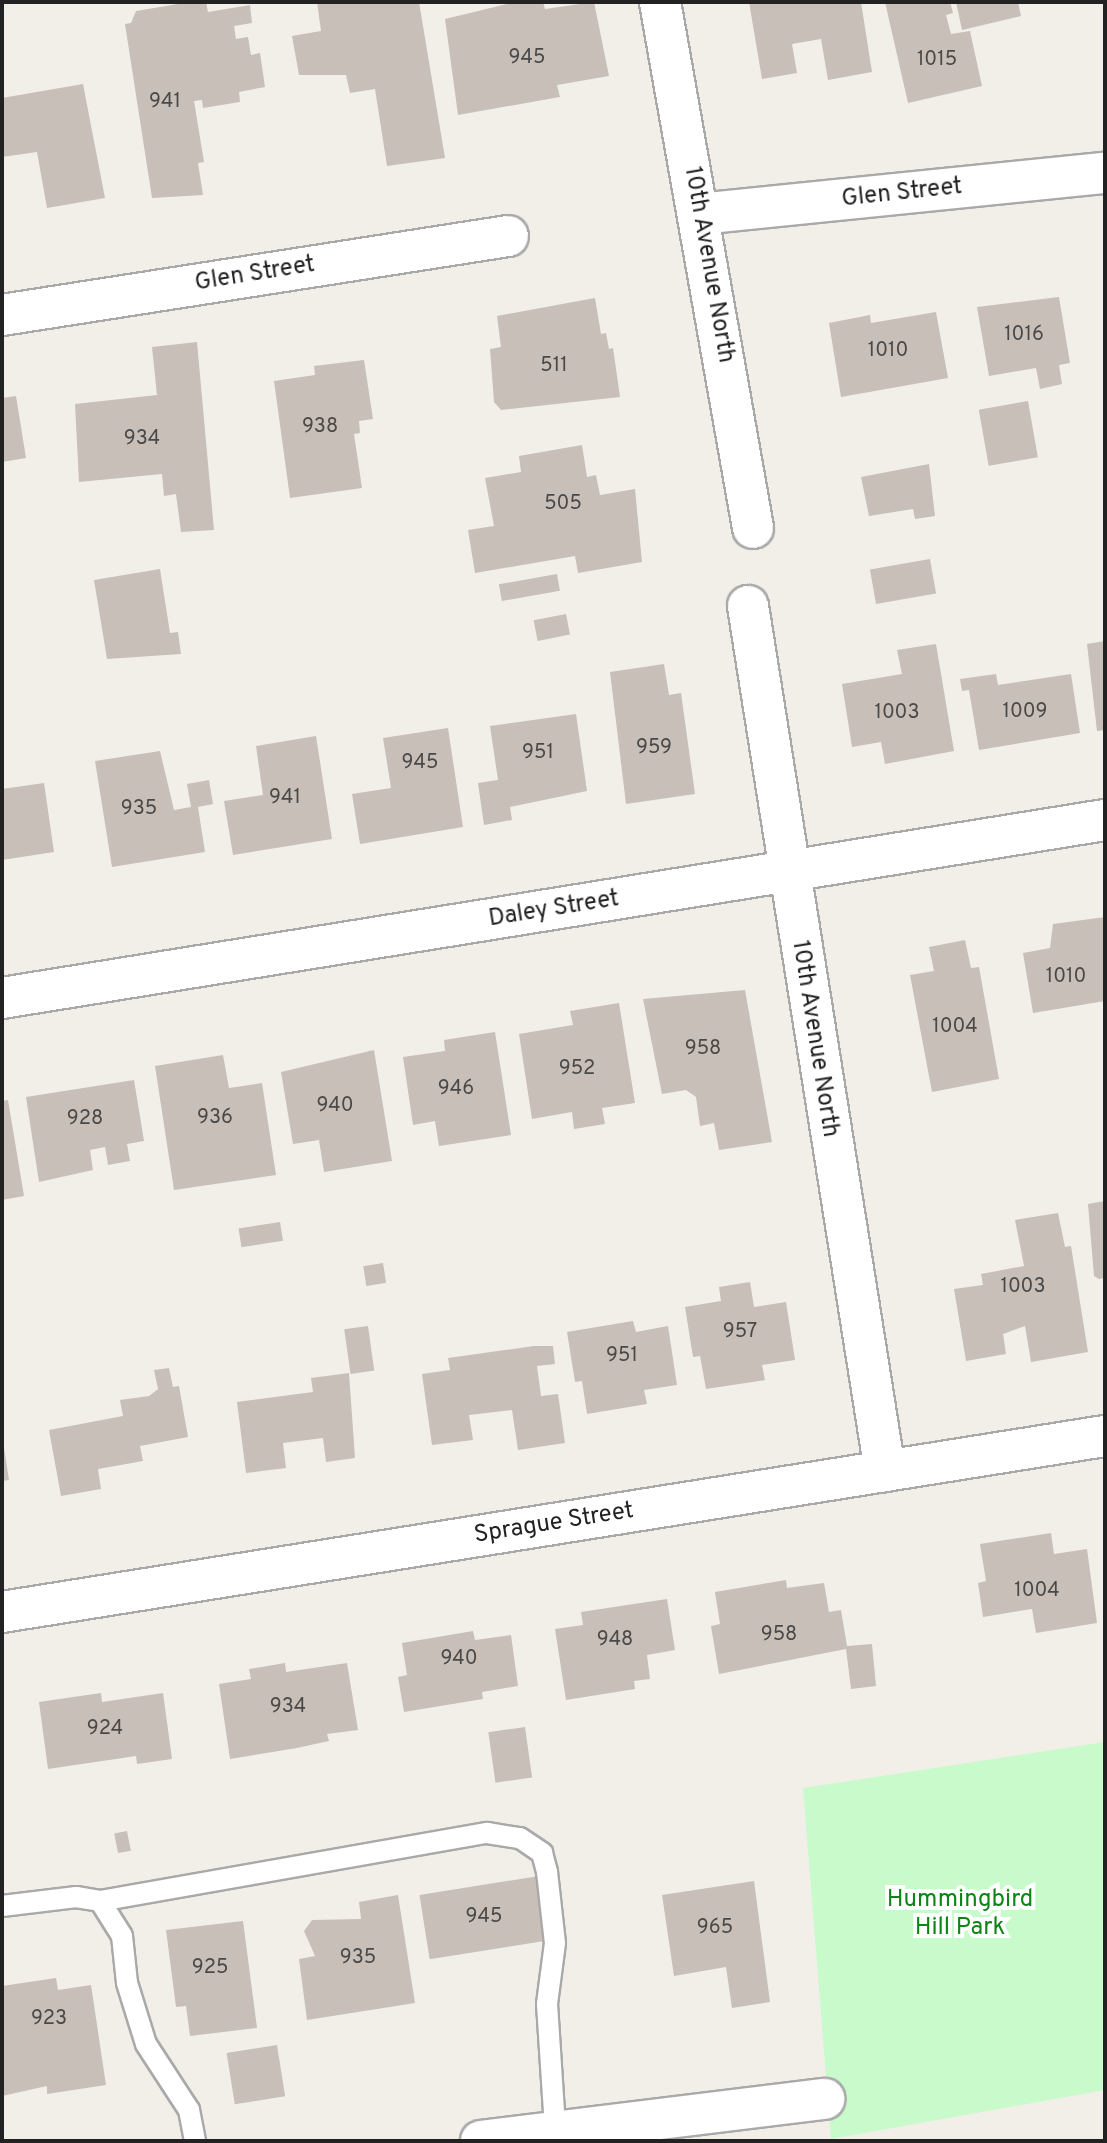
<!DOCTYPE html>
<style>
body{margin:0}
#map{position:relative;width:1107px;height:2143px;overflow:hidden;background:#f2efe9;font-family:Overpass,sans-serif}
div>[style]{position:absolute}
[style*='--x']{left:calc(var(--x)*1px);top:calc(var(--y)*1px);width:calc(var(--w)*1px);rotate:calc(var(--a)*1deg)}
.park>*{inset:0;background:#c8facc}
.building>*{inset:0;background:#c7bfb8;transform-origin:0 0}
.roads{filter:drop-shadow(2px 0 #a9a9a9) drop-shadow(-2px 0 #a9a9a9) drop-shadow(0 2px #a9a9a9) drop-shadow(0 -2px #a9a9a9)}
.lane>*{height:20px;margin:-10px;padding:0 10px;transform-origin:10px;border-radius:10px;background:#fff}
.street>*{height:40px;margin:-20px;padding:0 20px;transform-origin:20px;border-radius:20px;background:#fff}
span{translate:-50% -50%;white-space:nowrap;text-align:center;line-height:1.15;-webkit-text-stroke:8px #fff;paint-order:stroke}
.number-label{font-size:20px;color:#4b4948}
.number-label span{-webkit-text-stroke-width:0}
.street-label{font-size:24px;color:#222}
.park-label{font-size:24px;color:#0c8416}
.frame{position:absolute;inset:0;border:4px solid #222;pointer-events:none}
</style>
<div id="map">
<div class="park">
<i style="clip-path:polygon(1105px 1742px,1105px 2090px,831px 2139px,803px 1788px)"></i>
</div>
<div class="building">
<i style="clip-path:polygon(190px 2px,206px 2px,208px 12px,250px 5px,252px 23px,234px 26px,236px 39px,248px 37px,251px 55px,260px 53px,265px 87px,239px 92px,240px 102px,203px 108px,202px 100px,194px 101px,204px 162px,198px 163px,203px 195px,152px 198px,125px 24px,131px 23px,136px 11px)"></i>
<i style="clip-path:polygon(317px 2px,419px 2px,445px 158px,387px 166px,375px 89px,350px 93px,346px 75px,299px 75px,292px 36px,321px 31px)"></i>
<i style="clip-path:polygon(515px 2px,543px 2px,545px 9px,594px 2px,609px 76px,557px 85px,560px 97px,458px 115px,445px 19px)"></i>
<i style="clip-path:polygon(749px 2px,861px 2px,872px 72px,828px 80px,821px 39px,792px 44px,797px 73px,762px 79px)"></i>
<i style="clip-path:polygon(885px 2px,950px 2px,953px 13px,946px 15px,951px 34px,970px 31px,982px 86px,908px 103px)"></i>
<i style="clip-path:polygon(956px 2px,1018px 2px,1021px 16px,962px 30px)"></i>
<i style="clip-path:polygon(83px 84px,105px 198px,47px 208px,37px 152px,2px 157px,2px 98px)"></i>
<i style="clip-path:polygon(1059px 297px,1070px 363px,1059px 365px,1062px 384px,1040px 389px,1036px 368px,989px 376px,977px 307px)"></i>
<i style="clip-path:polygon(595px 298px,601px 334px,606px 333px,609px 349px,613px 348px,620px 397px,501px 410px,494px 402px,490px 349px,501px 347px,497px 316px)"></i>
<i style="clip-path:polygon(936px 312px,948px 378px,841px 397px,829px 323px,870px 315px,871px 323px)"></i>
<i style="clip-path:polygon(197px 342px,214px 530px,181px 532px,176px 494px,164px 496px,162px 474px,79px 482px,75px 404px,157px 395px,152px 347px)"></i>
<i style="clip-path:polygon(364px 360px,373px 419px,359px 421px,360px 433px,354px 434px,362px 488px,290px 498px,274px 381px,315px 375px,314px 366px)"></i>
<i style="clip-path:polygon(16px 396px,26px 458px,2px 462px,2px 398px)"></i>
<i style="left:1028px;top:401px;width:57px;height:50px;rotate:80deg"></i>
<i style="clip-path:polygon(582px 445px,587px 477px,596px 475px,600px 495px,635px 489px,642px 562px,578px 573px,575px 556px,475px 573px,468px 530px,494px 526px,485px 478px,521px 472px,519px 456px)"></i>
<i style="clip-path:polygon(929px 464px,935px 516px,915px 519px,913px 509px,869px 516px,861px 477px)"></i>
<i style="left:930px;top:559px;width:35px;height:61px;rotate:80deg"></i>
<i style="clip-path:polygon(160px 569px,170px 633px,178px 632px,181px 654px,107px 659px,94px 580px)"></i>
<i style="left:557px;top:574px;width:17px;height:59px;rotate:80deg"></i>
<i style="left:566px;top:614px;width:21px;height:33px;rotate:79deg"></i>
<i style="clip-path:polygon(1105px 641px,1105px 730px,1097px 731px,1087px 644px)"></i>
<i style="clip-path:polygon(936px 644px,954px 751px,885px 764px,881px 742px,852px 747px,842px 684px,902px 674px,897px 650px)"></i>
<i style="clip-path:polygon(664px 664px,669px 695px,681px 693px,695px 794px,626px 804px,610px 672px)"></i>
<i style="clip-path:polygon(996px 674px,998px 685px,1071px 674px,1080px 733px,979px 750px,969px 690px,962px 691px,960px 679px)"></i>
<i style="clip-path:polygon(576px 714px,587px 791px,510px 807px,512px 820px,484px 825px,478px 783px,498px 780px,490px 726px)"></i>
<i style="clip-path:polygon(448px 728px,463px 827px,360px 844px,352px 794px,391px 788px,383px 738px)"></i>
<i style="clip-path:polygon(316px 736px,332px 839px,233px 855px,224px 801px,263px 795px,256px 746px)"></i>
<i style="clip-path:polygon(160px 751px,174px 810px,191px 807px,187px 784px,209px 780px,213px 804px,198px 807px,205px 852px,112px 867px,95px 761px)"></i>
<i style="clip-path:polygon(44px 783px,54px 852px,2px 860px,2px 789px)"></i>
<i style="clip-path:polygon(1105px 917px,1105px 1001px,1033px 1013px,1023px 953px,1050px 948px,1053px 924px)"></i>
<i style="clip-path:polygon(965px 940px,971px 968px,979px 967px,999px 1079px,932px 1092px,910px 975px,934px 971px,929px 947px)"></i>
<i style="clip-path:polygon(745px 990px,772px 1142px,719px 1150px,714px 1123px,700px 1126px,696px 1097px,686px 1090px,662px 1094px,643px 999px)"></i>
<i style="clip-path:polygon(619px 1003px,635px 1103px,602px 1108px,605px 1124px,574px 1129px,572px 1112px,532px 1119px,519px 1034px,573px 1025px,570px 1011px)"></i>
<i style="clip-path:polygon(495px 1032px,511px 1135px,439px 1146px,435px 1121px,413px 1125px,403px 1057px,445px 1051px,444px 1040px)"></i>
<i style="clip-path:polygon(374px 1050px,392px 1161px,324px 1172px,319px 1140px,293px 1144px,281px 1072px)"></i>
<i style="clip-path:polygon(223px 1055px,229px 1088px,262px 1083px,276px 1175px,174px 1190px,155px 1066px)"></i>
<i style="clip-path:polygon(134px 1080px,144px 1141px,127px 1144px,130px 1161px,108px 1165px,105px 1147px,90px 1150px,93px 1170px,39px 1182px,26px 1097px)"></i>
<i style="clip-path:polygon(8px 1100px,24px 1196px,2px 1200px,2px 1101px)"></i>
<i style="clip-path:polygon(1105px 1201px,1105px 1278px,1099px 1279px,1094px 1276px,1088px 1204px)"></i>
<i style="clip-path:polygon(1058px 1213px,1065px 1247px,1071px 1246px,1088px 1352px,1031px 1362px,1025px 1326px,1003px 1334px,1006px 1354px,966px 1361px,954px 1289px,983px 1285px,981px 1274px,1024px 1266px,1015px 1220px)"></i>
<i style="left:280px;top:1222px;width:19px;height:42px;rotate:81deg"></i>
<i style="left:383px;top:1263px;width:20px;height:20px;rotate:81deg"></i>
<i style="clip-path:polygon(750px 1282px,754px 1307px,786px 1302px,795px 1360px,762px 1365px,765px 1380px,706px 1389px,700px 1356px,693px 1357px,685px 1307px,721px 1301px,719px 1287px)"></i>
<i style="clip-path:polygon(633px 1321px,636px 1332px,668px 1326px,677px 1385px,644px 1390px,647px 1404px,587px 1414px,582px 1381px,575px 1382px,567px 1332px)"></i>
<i style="left:368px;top:1326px;width:45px;height:24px;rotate:82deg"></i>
<i style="clip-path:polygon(534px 1346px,553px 1346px,555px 1364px,537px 1366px,541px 1396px,558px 1394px,565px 1443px,518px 1450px,512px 1410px,469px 1415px,473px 1440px,432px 1445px,422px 1374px,450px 1370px,448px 1358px)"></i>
<i style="clip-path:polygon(169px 1368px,173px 1387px,179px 1386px,188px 1437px,140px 1446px,143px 1461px,98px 1469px,101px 1489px,61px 1496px,49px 1430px,123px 1416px,120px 1400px,149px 1396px,158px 1389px,154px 1370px)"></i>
<i style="clip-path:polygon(349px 1373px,355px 1458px,326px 1462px,323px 1438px,283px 1443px,286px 1468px,246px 1473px,237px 1402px,313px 1392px,311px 1378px)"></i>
<i style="clip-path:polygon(4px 1448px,9px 1480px,2px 1481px,2px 1449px)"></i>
<i style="clip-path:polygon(1051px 1533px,1054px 1554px,1087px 1549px,1097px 1623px,1036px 1633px,1032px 1609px,983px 1617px,978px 1583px,986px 1581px,980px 1544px)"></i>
<i style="clip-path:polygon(786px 1580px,787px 1588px,824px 1583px,829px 1612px,841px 1610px,847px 1646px,872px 1644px,876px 1686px,851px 1689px,846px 1649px,719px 1674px,711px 1626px,720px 1624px,715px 1592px)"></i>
<i style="clip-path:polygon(667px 1599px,675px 1650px,647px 1655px,650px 1679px,634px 1681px,635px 1689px,566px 1700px,555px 1629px,583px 1625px,581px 1612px)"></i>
<i style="clip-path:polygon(473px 1631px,475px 1640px,511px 1635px,518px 1686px,482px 1692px,483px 1699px,404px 1712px,398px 1677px,407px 1675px,402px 1643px)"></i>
<i style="clip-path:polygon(285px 1663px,286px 1672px,347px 1663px,358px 1730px,327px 1734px,329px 1741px,297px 1748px,230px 1759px,219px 1684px,251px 1679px,249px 1669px)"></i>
<i style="clip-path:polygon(101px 1693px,102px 1702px,163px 1693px,172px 1759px,137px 1764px,136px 1756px,48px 1769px,39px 1702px)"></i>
<i style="left:525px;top:1727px;width:51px;height:37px;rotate:82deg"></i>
<i style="left:127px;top:1831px;width:20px;height:13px;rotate:79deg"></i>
<i style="left:539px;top:1876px;width:65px;height:121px;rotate:81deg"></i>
<i style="clip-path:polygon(754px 1881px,770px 2002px,732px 2008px,726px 1967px,674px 1976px,662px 1895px)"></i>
<i style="clip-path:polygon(398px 1895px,415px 2003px,307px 2020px,299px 1959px,315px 1956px,304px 1931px,312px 1920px,361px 1919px,359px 1902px)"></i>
<i style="clip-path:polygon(243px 1921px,257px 2028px,190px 2036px,186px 2006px,176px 2007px,166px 1930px)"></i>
<i style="clip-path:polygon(56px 1978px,58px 1990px,91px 1985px,106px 2085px,47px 2094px,47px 2086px,2px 2096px,2px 1986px)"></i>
<i style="left:277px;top:2045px;width:52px;height:51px;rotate:81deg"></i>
</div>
<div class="roads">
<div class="lane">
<i style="--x:100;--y:1901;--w:41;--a:57.8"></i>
<i style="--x:122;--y:1936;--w:47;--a:83.9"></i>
<i style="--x:127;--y:1983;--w:64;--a:72.7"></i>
<i style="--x:146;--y:2044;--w:79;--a:56.9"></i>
<i style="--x:189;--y:2110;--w:32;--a:79"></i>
<i style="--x:2;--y:1906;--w:75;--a:-6.9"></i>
<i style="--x:76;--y:1897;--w:24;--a:9"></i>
<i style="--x:100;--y:1901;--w:393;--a:-10"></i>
<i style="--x:487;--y:1833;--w:33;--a:9"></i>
<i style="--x:520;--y:1838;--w:27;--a:34"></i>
<i style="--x:542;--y:1853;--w:20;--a:75"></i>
<i style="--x:547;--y:1872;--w:71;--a:83.6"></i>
<i style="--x:555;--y:1943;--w:62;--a:97.5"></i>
<i style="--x:547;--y:2004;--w:125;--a:86.3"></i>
</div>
<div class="street">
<i style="--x:660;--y:2;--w:534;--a:79.97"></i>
<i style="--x:699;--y:214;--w:408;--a:-5.8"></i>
<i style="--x:2;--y:315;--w:512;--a:-8.87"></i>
<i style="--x:748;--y:606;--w:876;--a:81"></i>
<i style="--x:2;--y:998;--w:1117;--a:-9.17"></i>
<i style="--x:2;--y:1612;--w:1117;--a:-9.07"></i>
<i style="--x:481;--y:2141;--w:346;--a:-7"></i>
</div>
</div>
<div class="number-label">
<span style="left:527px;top:58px">945</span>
<span style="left:937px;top:60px">1015</span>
<span style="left:165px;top:102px">941</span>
<span style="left:1024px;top:335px">1016</span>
<span style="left:888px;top:351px">1010</span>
<span style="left:554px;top:366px">511</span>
<span style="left:320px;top:427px">938</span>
<span style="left:142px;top:439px">934</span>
<span style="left:563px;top:504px">505</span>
<span style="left:1025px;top:712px">1009</span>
<span style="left:897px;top:713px">1003</span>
<span style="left:654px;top:748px">959</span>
<span style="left:538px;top:753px">951</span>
<span style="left:420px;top:763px">945</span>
<span style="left:285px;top:798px">941</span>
<span style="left:139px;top:809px">935</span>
<span style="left:1066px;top:977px">1010</span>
<span style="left:955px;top:1027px">1004</span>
<span style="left:703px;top:1049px">958</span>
<span style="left:577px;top:1069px">952</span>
<span style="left:456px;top:1089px">946</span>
<span style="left:335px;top:1106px">940</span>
<span style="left:215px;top:1118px">936</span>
<span style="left:85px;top:1119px">928</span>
<span style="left:1023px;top:1287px">1003</span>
<span style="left:740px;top:1332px">957</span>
<span style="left:622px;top:1356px">951</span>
<span style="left:1037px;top:1591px">1004</span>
<span style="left:779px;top:1635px">958</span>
<span style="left:615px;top:1640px">948</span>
<span style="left:459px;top:1659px">940</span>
<span style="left:288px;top:1707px">934</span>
<span style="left:105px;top:1729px">924</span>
<span style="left:484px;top:1917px">945</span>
<span style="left:715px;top:1928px">965</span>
<span style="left:358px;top:1958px">935</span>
<span style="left:210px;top:1968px">925</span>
<span style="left:49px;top:2019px">923</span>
</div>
<div class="street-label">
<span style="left:902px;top:194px;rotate:-6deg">Glen Street</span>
<span style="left:708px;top:265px;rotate:80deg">10th Avenue North</span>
<span style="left:255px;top:275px;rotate:-9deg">Glen Street</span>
<span style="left:554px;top:910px;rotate:-9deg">Daley Street</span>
<span style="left:814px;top:1039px;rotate:81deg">10th Avenue North</span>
<span style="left:554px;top:1524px;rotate:-9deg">Sprague Street</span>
</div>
<div class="park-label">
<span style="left:960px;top:1915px">Hummingbird<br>Hill Park</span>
</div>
<div class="frame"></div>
</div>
